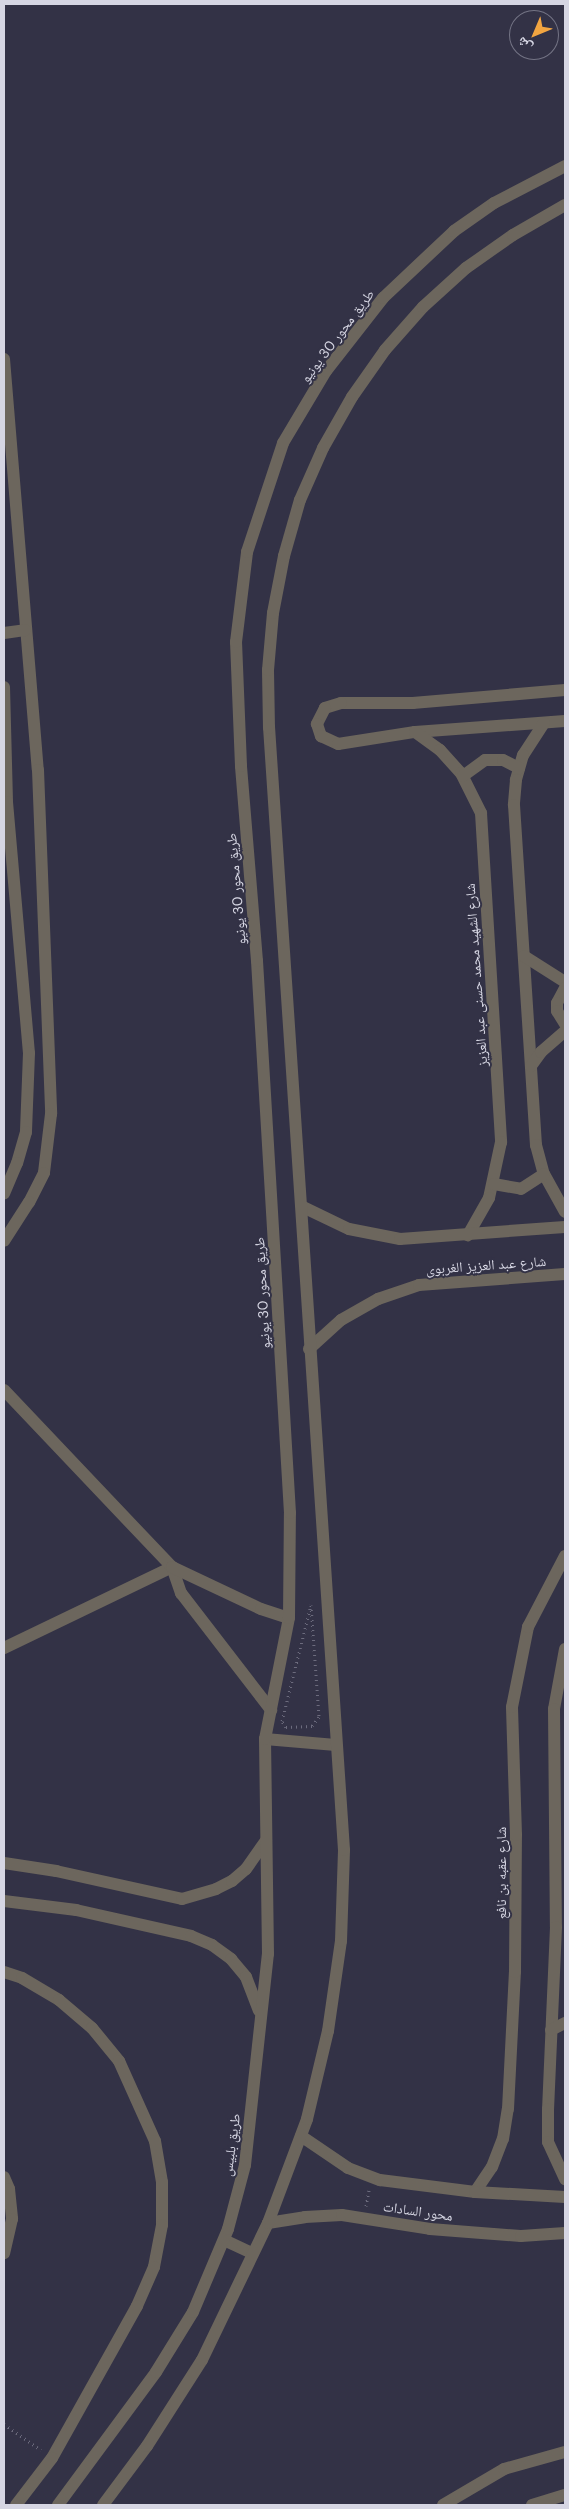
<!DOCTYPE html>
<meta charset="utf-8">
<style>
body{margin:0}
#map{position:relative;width:569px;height:2509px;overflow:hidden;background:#333246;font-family:"DM Sans","Noto Naskh Arabic",sans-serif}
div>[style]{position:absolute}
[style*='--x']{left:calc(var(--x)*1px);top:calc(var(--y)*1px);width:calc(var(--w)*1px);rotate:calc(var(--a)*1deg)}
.path>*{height:3px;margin-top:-1.5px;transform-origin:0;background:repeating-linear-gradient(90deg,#6c6b7d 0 1px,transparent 0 5px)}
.minor>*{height:12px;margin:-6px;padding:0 6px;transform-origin:6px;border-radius:6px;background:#6c665d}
.tertiary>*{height:12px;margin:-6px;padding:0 6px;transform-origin:6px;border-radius:6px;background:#6c665d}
span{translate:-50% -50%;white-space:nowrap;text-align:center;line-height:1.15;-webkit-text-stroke:4px #333246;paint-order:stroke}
.street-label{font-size:14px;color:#d6d6e3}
.frame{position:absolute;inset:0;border:5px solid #d6d6e3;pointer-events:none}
.north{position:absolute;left:509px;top:10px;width:50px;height:50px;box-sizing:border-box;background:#333246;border:1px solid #747485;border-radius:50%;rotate:225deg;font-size:14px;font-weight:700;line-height:20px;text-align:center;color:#d6d6e3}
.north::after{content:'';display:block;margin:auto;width:18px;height:22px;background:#f2a541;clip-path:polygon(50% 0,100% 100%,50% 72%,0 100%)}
</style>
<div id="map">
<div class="path">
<i style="--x:311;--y:1605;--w:112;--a:85.9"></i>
<i style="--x:319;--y:1717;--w:11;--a:128"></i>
<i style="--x:312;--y:1726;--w:26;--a:178"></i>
<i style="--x:286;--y:1727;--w:7;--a:-124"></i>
<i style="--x:282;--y:1721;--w:120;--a:-76"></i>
<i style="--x:366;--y:2206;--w:16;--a:-79"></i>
<i style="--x:4;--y:2424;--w:45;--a:35.1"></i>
</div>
<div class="minor">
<i style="--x:4;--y:359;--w:412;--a:85.3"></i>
<i style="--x:38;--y:770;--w:344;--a:87.8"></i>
<i style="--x:51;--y:1114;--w:59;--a:96.8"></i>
<i style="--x:44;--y:1173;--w:33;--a:117"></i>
<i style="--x:29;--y:1202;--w:46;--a:122.7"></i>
<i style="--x:4;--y:633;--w:21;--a:-8"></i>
<i style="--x:4;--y:687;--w:115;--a:88.5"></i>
<i style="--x:7;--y:802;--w:252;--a:85"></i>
<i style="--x:29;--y:1053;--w:79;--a:92.2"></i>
<i style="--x:26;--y:1132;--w:32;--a:106"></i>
<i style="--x:17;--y:1163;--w:33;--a:113"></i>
<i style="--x:565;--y:690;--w:153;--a:175.1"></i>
<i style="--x:413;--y:703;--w:72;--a:180"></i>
<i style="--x:341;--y:703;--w:17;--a:163"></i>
<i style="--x:325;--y:708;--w:18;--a:117"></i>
<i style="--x:317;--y:724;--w:13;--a:72"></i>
<i style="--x:321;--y:736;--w:19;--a:25"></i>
<i style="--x:338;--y:744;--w:78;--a:-8.9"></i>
<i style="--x:415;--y:732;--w:150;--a:-4.2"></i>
<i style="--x:544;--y:723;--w:38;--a:123"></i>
<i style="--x:523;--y:755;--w:26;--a:106"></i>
<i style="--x:516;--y:780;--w:25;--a:95"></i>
<i style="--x:514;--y:805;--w:341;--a:86.3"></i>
<i style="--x:536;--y:1145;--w:30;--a:75"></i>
<i style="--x:544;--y:1174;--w:43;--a:61.1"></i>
<i style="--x:415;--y:732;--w:31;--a:36"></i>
<i style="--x:440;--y:750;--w:31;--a:48"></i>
<i style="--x:461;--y:773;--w:45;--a:63.4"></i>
<i style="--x:481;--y:813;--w:330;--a:86.5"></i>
<i style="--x:501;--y:1142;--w:57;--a:102.1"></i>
<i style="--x:489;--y:1198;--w:43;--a:119.6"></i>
<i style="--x:463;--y:776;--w:27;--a:-36"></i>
<i style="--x:485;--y:760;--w:18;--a:0"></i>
<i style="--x:503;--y:760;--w:18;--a:27"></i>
<i style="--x:524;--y:956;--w:49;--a:32.4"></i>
<i style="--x:565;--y:988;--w:17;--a:118"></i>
<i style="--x:557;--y:1003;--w:8;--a:90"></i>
<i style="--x:557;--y:1011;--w:15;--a:58"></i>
<i style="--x:531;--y:1066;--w:17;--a:-54"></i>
<i style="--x:541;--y:1052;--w:32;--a:-41"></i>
<i style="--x:494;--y:1184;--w:27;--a:10"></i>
<i style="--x:521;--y:1189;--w:27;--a:-33"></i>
<i style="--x:303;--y:1207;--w:51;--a:25.6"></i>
<i style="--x:349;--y:1229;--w:52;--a:11.1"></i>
<i style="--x:400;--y:1239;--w:165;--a:-4.2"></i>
<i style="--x:309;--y:1349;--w:43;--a:-42.2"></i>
<i style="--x:341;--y:1320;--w:43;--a:-29.6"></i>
<i style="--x:378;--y:1299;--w:43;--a:-18.9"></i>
<i style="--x:419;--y:1285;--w:146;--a:-4.3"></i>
<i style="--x:4;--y:1648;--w:187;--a:-25.7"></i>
<i style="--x:565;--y:1649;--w:61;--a:100.4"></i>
<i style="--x:554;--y:1709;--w:218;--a:89.5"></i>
<i style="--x:556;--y:1927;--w:182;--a:92.5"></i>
<i style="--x:548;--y:2109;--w:33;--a:90"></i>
<i style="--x:548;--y:2142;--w:41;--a:65.3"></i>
<i style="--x:4;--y:1972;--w:19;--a:18"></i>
<i style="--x:22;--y:1978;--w:43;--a:30.7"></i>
<i style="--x:59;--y:2000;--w:43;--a:40.3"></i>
<i style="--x:92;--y:2028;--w:43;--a:50.7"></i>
<i style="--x:119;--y:2061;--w:88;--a:65.8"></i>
<i style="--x:155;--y:2141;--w:42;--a:80.3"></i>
<i style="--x:162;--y:2182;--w:43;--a:90"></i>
<i style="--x:162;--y:2225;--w:43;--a:100.8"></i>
<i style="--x:154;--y:2267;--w:43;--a:113.6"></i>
<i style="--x:137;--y:2306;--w:174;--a:119.2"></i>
<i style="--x:52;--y:2458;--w:59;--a:127.5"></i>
<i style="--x:551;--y:2030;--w:16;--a:-27"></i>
<i style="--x:4;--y:2177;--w:13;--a:67"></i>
<i style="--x:9;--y:2189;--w:30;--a:84"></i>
<i style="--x:12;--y:2219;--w:35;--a:103"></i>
<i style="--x:475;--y:2192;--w:30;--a:-56"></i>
<i style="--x:492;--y:2167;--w:30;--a:-69"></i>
<i style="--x:503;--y:2139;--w:30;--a:-81"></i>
<i style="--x:508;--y:2109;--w:137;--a:-87.1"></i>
<i style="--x:515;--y:1972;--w:137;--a:-89.6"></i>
<i style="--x:516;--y:1835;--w:128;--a:-91.8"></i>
<i style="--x:512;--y:1707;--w:82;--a:-78.7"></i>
<i style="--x:528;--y:1627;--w:80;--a:-62.5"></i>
<i style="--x:443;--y:2505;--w:71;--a:-30.5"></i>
<i style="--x:504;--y:2469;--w:63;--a:-15.6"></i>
<i style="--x:532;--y:2505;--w:34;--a:-17"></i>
</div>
<div class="tertiary">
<i style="--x:4;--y:1390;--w:244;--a:46.5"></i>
<i style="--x:172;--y:1567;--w:28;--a:71"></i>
<i style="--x:181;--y:1593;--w:148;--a:52.4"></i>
<i style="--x:172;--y:1567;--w:98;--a:25.3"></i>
<i style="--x:261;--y:1609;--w:29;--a:18"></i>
<i style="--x:265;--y:1739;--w:71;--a:4.8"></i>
<i style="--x:4;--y:1863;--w:53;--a:8.7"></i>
<i style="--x:56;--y:1871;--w:129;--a:12.5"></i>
<i style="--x:182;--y:1899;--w:35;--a:-16"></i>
<i style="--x:216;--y:1889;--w:18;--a:-27"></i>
<i style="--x:232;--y:1881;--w:18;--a:-41"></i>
<i style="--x:246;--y:1869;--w:35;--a:-55"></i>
<i style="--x:4;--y:1901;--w:73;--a:7.1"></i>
<i style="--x:76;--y:1910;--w:118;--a:12.7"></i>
<i style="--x:191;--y:1936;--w:23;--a:23"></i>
<i style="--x:212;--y:1945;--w:24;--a:36"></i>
<i style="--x:231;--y:1959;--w:23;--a:50"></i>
<i style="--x:246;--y:1977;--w:36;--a:69"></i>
<i style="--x:301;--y:2136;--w:57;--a:34.2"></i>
<i style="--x:348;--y:2168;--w:34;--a:21"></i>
<i style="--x:380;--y:2180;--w:96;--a:7.2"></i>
<i style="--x:475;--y:2192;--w:90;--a:3.2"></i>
<i style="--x:268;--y:2223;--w:37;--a:-9"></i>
<i style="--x:305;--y:2217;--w:37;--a:-3"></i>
<i style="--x:342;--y:2215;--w:89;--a:9"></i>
<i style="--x:430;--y:2229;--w:91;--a:4.4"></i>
<i style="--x:521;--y:2236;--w:44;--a:-3.9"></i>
<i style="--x:224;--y:2240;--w:31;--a:25"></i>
<i style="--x:58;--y:2505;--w:165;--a:-53.6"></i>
<i style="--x:156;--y:2372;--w:70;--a:-58.3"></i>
<i style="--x:193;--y:2312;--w:90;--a:-67.1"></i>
<i style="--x:228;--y:2229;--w:66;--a:-75.1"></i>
<i style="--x:245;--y:2165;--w:212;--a:-83.8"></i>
<i style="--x:268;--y:1954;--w:215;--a:-90.8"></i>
<i style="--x:265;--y:1739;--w:123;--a:-78.8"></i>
<i style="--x:289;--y:1618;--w:105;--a:-89.5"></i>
<i style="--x:290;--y:1513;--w:553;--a:-93.42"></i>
<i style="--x:257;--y:961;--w:196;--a:-94.7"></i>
<i style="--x:241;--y:766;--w:124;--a:-92.3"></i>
<i style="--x:236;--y:642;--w:91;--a:-83"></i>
<i style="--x:247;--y:552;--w:115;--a:-71.7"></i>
<i style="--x:283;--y:443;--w:84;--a:-59.2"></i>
<i style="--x:326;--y:371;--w:93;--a:-52"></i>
<i style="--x:383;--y:298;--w:98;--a:-43.3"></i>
<i style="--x:454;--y:231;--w:49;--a:-35"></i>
<i style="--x:494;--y:203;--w:80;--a:-27.5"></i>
<i style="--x:103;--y:2505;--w:74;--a:-53.3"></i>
<i style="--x:147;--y:2446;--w:102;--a:-57.4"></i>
<i style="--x:202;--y:2360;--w:152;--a:-64.3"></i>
<i style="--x:268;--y:2223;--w:111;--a:-69.4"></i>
<i style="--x:307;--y:2119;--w:90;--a:-76.6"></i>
<i style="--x:328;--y:2031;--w:91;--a:-81.8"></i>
<i style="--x:341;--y:1941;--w:91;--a:-88.1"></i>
<i style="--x:344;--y:1850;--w:1125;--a:-93.82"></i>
<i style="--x:269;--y:728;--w:58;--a:-91"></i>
<i style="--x:268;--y:670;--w:57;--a:-85"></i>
<i style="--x:273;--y:613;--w:58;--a:-79.1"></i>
<i style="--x:284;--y:556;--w:58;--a:-74.1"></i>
<i style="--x:300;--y:500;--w:57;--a:-66.1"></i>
<i style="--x:323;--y:448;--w:59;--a:-60.4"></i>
<i style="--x:352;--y:397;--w:57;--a:-54.9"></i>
<i style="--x:385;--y:350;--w:57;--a:-48.5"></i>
<i style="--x:423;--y:307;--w:58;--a:-42.2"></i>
<i style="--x:466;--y:268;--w:57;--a:-35.1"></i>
<i style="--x:513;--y:235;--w:60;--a:-30"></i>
</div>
<div class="street-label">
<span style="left:337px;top:336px;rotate:-53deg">طريق محور 30 يونيو</span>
<span style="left:236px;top:889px;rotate:-95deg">طريق محور 30 يونيو</span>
<span style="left:476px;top:975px;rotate:-94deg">شارع الشهيد محمد حسنى عبد العزيز</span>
<span style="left:486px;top:1265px;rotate:-4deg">شارع عبد العزيز الغربوى</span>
<span style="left:262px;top:1293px;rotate:-93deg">طريق محور 30 يونيو</span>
<span style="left:501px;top:1873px;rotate:-90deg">شارع عقبه بن نافع</span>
<span style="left:231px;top:2145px;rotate:-82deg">طريق بلبيس</span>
<span style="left:418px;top:2211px;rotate:8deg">محور السادات</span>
</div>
<div class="frame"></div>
<div class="north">ش</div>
</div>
